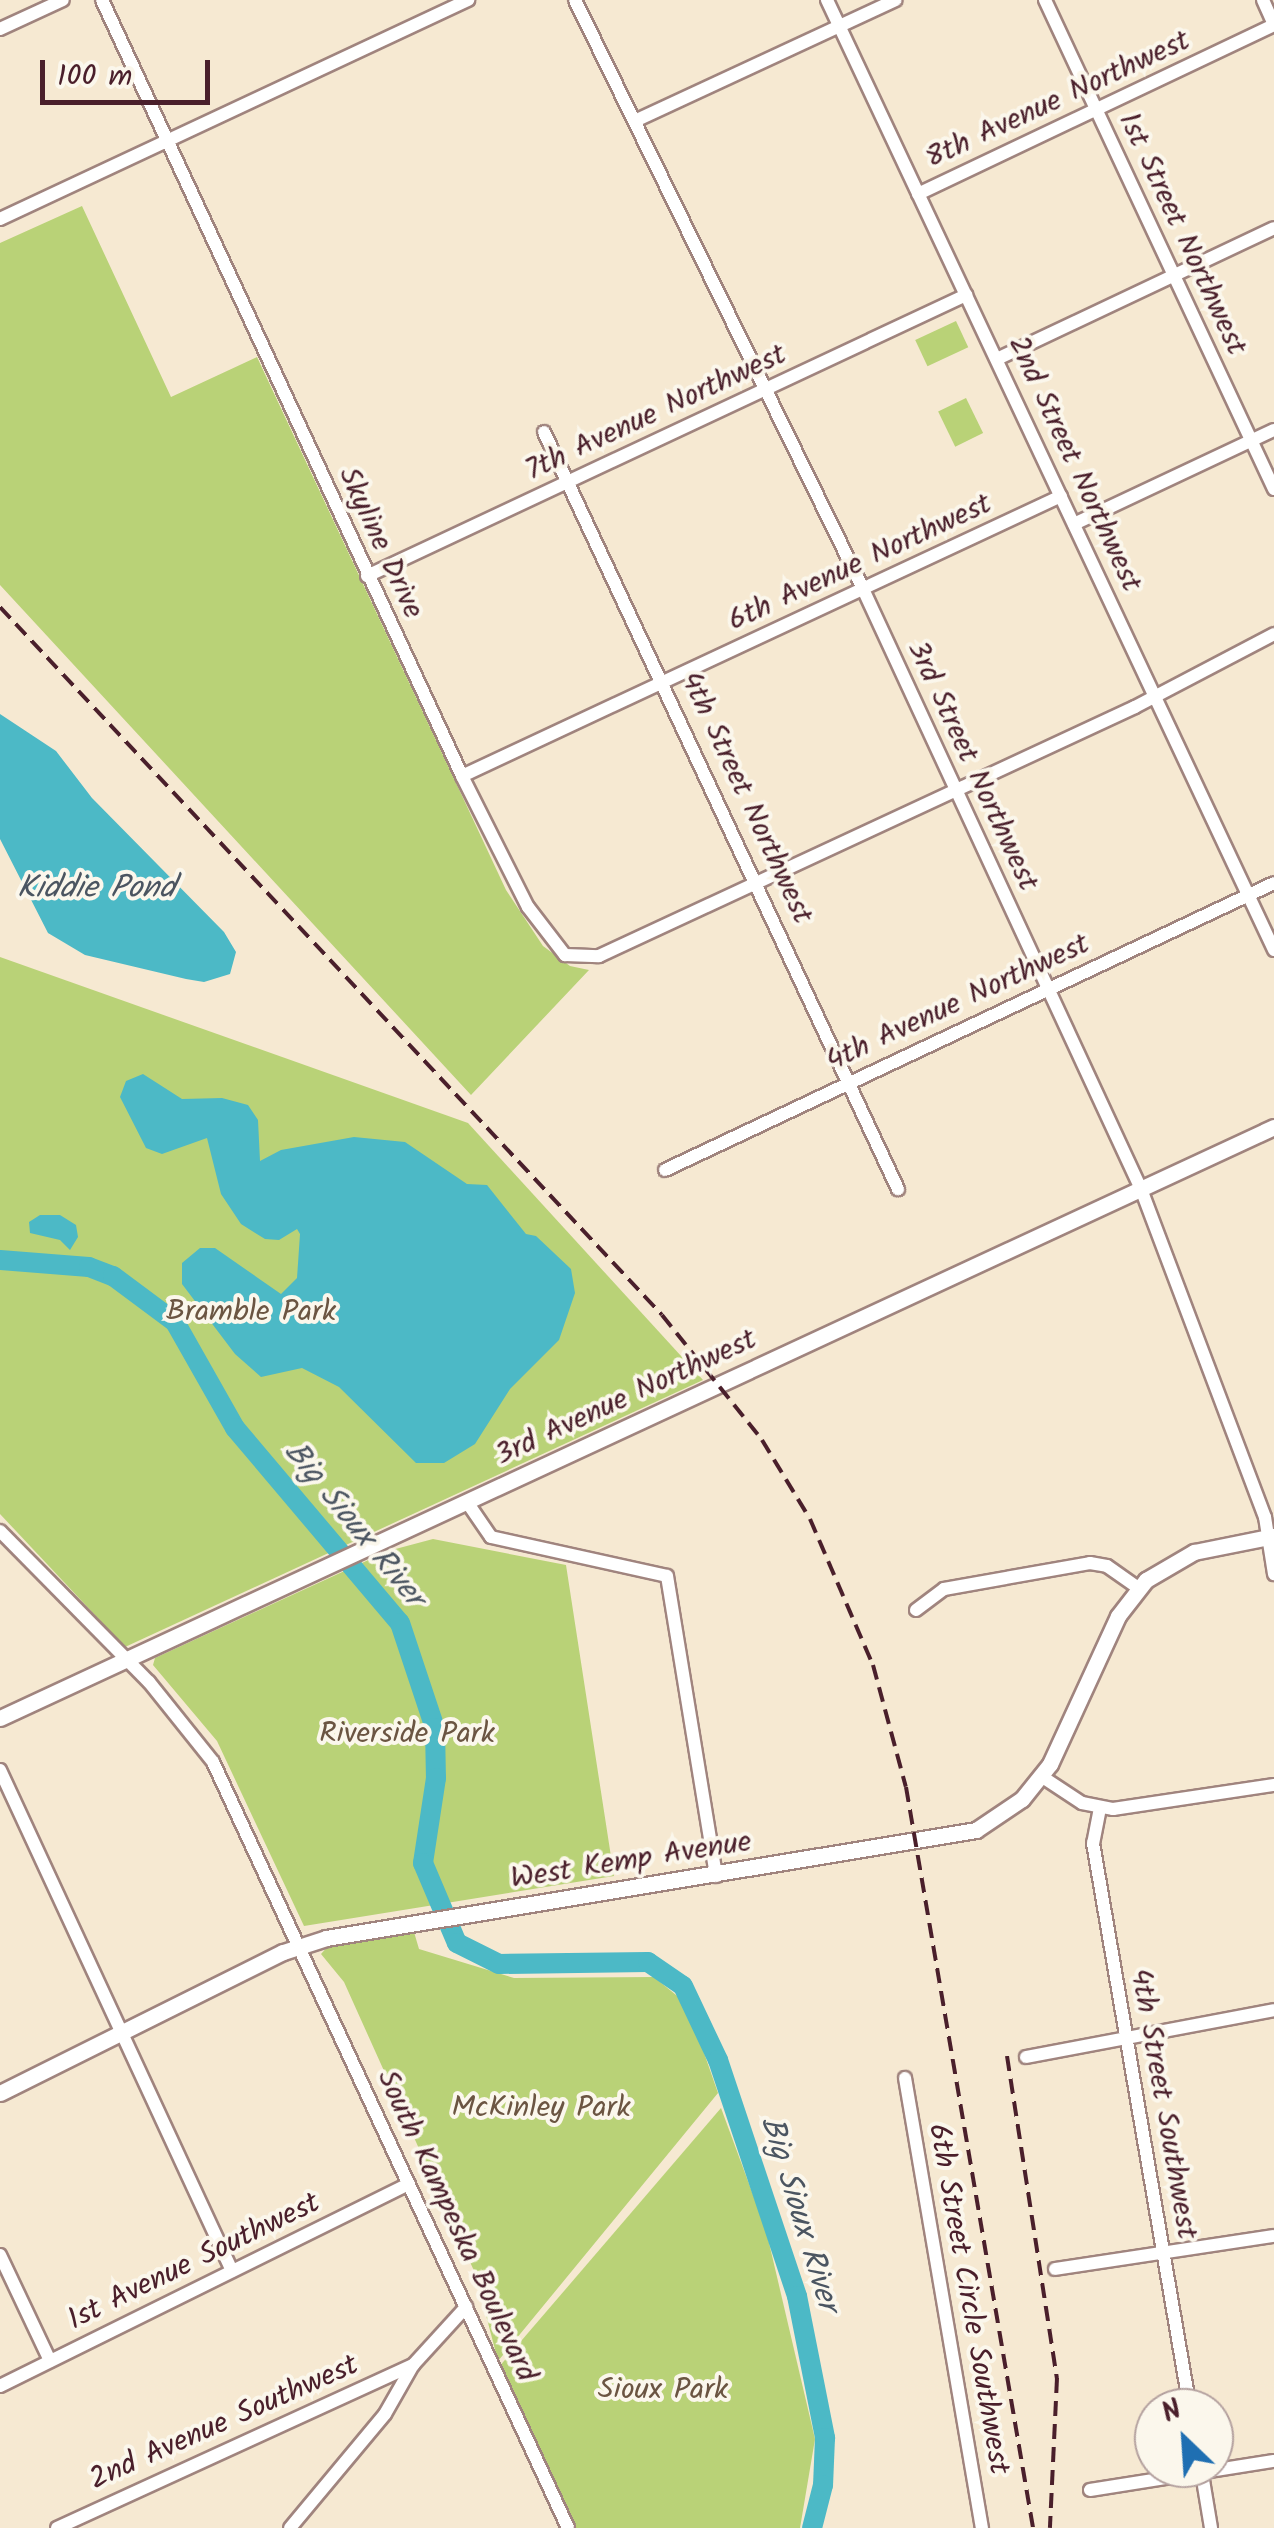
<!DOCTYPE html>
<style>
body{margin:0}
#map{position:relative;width:1274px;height:2528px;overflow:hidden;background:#f6e9d2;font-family:Kalam,sans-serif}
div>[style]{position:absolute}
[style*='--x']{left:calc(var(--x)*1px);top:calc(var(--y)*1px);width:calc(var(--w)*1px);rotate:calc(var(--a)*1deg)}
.green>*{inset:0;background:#b9d277;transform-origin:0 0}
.water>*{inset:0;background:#4cb9c6}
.river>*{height:20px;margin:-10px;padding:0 10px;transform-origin:10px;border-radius:10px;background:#4cb9c6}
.roads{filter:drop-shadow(2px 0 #a0847e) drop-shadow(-2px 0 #a0847e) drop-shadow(0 2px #a0847e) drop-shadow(0 -2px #a0847e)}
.minor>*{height:12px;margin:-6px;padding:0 6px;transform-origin:6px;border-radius:6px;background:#fff}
.major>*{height:15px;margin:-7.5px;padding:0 7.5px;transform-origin:7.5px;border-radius:7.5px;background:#fff}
.rail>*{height:4px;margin-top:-2px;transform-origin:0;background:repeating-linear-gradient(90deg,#4a1f2b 0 15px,transparent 0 23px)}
span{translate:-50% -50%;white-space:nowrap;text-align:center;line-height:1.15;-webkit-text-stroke:8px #fbf7ec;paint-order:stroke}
.street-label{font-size:30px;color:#4a1f2b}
.park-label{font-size:30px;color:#6b5542}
.water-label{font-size:32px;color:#4b5561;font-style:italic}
.north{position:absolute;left:1134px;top:2388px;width:100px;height:100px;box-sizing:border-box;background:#fbf7ec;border:2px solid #b4a19f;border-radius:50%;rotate:335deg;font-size:28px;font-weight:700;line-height:40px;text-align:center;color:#4a1f2b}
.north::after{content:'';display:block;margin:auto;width:35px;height:45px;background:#1f6fb2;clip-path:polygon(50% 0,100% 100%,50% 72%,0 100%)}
.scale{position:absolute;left:40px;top:60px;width:170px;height:45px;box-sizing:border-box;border:5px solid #4a1f2b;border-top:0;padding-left:12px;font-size:30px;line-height:35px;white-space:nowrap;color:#4a1f2b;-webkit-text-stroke:8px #fbf7ec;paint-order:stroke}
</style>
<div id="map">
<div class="green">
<i style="clip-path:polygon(82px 206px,171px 397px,257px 357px,506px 890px,543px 946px,570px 966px,589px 970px,471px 1095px,0 585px,0 243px)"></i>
<i style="left:956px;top:321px;width:29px;height:45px;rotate:65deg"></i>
<i style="left:966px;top:398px;width:39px;height:31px;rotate:64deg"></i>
<i style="clip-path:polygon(0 957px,468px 1123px,703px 1380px,125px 1647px,0 1514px)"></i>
<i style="clip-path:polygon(433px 1539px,566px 1565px,614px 1876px,304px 1926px,217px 1741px,153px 1665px,155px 1658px,388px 1551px)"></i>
<i style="clip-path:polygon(414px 1932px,419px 1949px,514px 1978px,654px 1977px,687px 2004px,718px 2093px,498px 2361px,475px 2273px,344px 1982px,321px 1954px,330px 1944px)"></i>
<i style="clip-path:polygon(721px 2108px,766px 2230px,815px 2439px,800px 2528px,573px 2528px,498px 2368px)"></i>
</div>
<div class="water">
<i style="clip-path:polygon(0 714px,56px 751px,92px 798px,224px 932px,236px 952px,230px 974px,204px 982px,186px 979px,85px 955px,48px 933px,0 839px)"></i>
<i style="clip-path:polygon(143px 1074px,182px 1099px,222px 1098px,248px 1105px,258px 1120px,260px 1161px,281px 1150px,354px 1137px,405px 1142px,467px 1184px,487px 1185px,526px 1234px,536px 1236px,571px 1269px,575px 1293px,559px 1340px,510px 1389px,475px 1444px,444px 1463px,416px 1463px,339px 1387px,302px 1368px,261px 1377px,235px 1354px,182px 1284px,182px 1263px,200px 1248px,215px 1248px,281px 1294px,297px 1278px,300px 1234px,297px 1229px,279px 1240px,265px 1239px,241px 1224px,221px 1194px,207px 1138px,162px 1154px,146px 1148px,120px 1097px,126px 1081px)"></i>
<i style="clip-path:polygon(40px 1215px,60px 1215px,76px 1225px,78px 1237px,70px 1250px,60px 1240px,30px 1233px,29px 1222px)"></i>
</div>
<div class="river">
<i style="--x:0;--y:1260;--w:89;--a:4.5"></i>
<i style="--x:89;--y:1267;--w:26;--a:21"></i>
<i style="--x:113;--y:1276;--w:77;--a:36.6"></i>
<i style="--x:175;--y:1322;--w:122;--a:60.5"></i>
<i style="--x:235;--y:1428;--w:255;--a:49.8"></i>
<i style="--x:400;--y:1623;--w:111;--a:71.6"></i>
<i style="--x:435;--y:1728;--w:50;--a:88.9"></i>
<i style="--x:436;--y:1778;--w:86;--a:98.7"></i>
<i style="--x:423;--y:1863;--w:87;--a:67"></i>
<i style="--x:457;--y:1943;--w:47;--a:26.6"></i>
<i style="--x:499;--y:1964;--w:149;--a:-0.8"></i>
<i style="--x:648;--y:1962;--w:42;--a:34.4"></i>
<i style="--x:683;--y:1986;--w:82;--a:64.7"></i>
<i style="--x:718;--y:2060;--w:249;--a:71.5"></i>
<i style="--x:797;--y:2296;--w:145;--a:78.8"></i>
<i style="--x:825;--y:2438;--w:47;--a:92.4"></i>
<i style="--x:823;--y:2485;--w:44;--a:104.3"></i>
</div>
<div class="roads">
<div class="minor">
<i style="--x:102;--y:0;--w:855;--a:65.11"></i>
<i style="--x:462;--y:776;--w:147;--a:63.3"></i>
<i style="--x:528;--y:907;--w:61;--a:52.4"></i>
<i style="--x:565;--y:955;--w:34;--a:2"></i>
<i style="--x:599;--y:956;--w:591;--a:-24.92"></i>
<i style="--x:1135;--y:707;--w:157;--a:-27.7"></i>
<i style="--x:575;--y:0;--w:656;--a:63.94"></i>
<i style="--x:863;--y:589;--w:661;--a:65.14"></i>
<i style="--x:1141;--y:1189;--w:351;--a:69.3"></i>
<i style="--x:1265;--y:1517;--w:58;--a:81"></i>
<i style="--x:827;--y:0;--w:1050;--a:64.8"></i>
<i style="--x:1045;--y:0;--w:540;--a:64.91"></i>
<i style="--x:1263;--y:0;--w:27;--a:66"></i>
<i style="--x:0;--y:29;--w:69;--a:-24.7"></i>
<i style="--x:637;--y:120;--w:285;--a:-24.9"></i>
<i style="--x:918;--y:194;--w:394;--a:-25.4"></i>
<i style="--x:0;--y:219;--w:517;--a:-25.08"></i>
<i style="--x:997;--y:359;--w:306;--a:-25.3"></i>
<i style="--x:544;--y:432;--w:836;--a:64.94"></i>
<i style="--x:1074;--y:524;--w:221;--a:-25.2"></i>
<i style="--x:367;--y:576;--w:662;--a:-25.13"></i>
<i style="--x:462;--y:776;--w:661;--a:-25.05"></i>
<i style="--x:665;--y:1170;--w:673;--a:-25.23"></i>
<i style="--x:467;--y:1502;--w:42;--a:55.6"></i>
<i style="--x:491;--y:1537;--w:180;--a:12.5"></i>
<i style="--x:667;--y:1576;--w:304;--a:80.7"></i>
<i style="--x:0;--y:1531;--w:212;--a:45.4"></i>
<i style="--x:149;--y:1682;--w:102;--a:51.3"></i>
<i style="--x:213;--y:1762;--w:844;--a:65.13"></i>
<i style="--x:916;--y:1610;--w:35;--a:-37"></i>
<i style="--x:944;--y:1589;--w:148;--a:-10.1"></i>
<i style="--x:1090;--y:1563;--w:17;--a:10"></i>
<i style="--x:1107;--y:1566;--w:38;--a:35"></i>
<i style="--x:0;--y:1770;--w:552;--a:65.15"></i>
<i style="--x:1041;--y:1776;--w:49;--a:33.4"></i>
<i style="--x:1082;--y:1803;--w:32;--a:11"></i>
<i style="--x:1113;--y:1809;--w:163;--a:-8.5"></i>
<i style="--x:1100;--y:1808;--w:36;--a:101"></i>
<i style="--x:1093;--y:1843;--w:573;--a:80.26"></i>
<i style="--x:1026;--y:2057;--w:252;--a:-10.7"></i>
<i style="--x:905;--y:2078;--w:457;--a:80.3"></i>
<i style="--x:0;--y:2255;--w:117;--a:64.7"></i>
<i style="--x:1055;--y:2269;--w:221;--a:-8.6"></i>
<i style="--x:0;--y:2386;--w:456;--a:-26.3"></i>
<i style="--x:1201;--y:2468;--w:61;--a:80.5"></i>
<i style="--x:1090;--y:2490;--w:186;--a:-9"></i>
<i style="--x:57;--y:2528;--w:392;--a:-24.6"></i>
<i style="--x:290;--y:2528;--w:148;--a:-50.2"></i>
<i style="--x:385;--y:2414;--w:56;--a:-60.3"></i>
<i style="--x:413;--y:2365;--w:79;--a:-47.6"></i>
</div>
<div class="major">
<i style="--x:0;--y:1718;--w:1404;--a:-24.89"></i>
<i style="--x:0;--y:2093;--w:316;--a:-26.5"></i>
<i style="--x:283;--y:1952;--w:45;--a:-18"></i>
<i style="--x:326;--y:1938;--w:659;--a:-9.43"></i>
<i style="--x:976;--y:1830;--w:55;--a:-34"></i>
<i style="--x:1022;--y:1799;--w:45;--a:-51.3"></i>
<i style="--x:1050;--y:1764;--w:163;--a:-65.3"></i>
<i style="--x:1118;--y:1616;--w:46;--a:-52.1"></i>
<i style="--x:1146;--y:1580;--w:56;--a:-30.3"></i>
<i style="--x:1194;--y:1552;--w:82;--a:-11.3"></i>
</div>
</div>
<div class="rail">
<i style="--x:0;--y:607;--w:969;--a:46.92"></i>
<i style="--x:662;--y:1315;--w:160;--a:51.3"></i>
<i style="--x:762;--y:1440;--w:92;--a:58.7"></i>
<i style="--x:810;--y:1519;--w:159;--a:66.7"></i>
<i style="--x:873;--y:1665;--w:126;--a:74.9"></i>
<i style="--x:906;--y:1787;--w:752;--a:80.27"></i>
<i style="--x:1007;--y:2056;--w:326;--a:81.2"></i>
<i style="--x:1057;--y:2378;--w:150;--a:92.7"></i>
</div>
<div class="street-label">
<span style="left:1058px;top:100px;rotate:-25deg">8th Avenue Northwest</span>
<span style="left:1182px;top:234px;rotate:65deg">1st Street Northwest</span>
<span style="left:656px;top:413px;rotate:-25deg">7th Avenue Northwest</span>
<span style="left:1074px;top:464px;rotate:65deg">2nd Street Northwest</span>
<span style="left:380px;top:543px;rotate:65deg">Skyline Drive</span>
<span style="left:860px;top:563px;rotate:-25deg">6th Avenue Northwest</span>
<span style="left:972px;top:766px;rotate:65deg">3rd Street Northwest</span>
<span style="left:746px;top:798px;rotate:65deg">4th Street Northwest</span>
<span style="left:958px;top:1003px;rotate:-25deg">4th Avenue Northwest</span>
<span style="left:626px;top:1398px;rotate:-25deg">3rd Avenue Northwest</span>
<span style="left:631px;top:1861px;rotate:-9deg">West Kemp Avenue</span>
<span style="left:1163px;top:2104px;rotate:80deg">4th Street Southwest</span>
<span style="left:456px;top:2226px;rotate:65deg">South Kampeska Boulevard</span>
<span style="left:194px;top:2262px;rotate:-26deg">1st Avenue Southwest</span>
<span style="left:968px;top:2299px;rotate:80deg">6th Street Circle Southwest</span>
<span style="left:224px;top:2423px;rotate:-24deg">2nd Avenue Southwest</span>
</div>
<div class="park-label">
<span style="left:251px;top:1312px">Bramble Park</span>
<span style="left:407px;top:1734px">Riverside Park</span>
<span style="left:541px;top:2108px">McKinley Park</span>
<span style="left:663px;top:2390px">Sioux Park</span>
</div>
<div class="water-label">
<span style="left:96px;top:889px">Kiddie Pond</span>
<span style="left:353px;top:1525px;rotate:51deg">Big Sioux River</span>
<span style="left:798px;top:2214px;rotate:73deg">Big Sioux River</span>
</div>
<div class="north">N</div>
<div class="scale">100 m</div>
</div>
